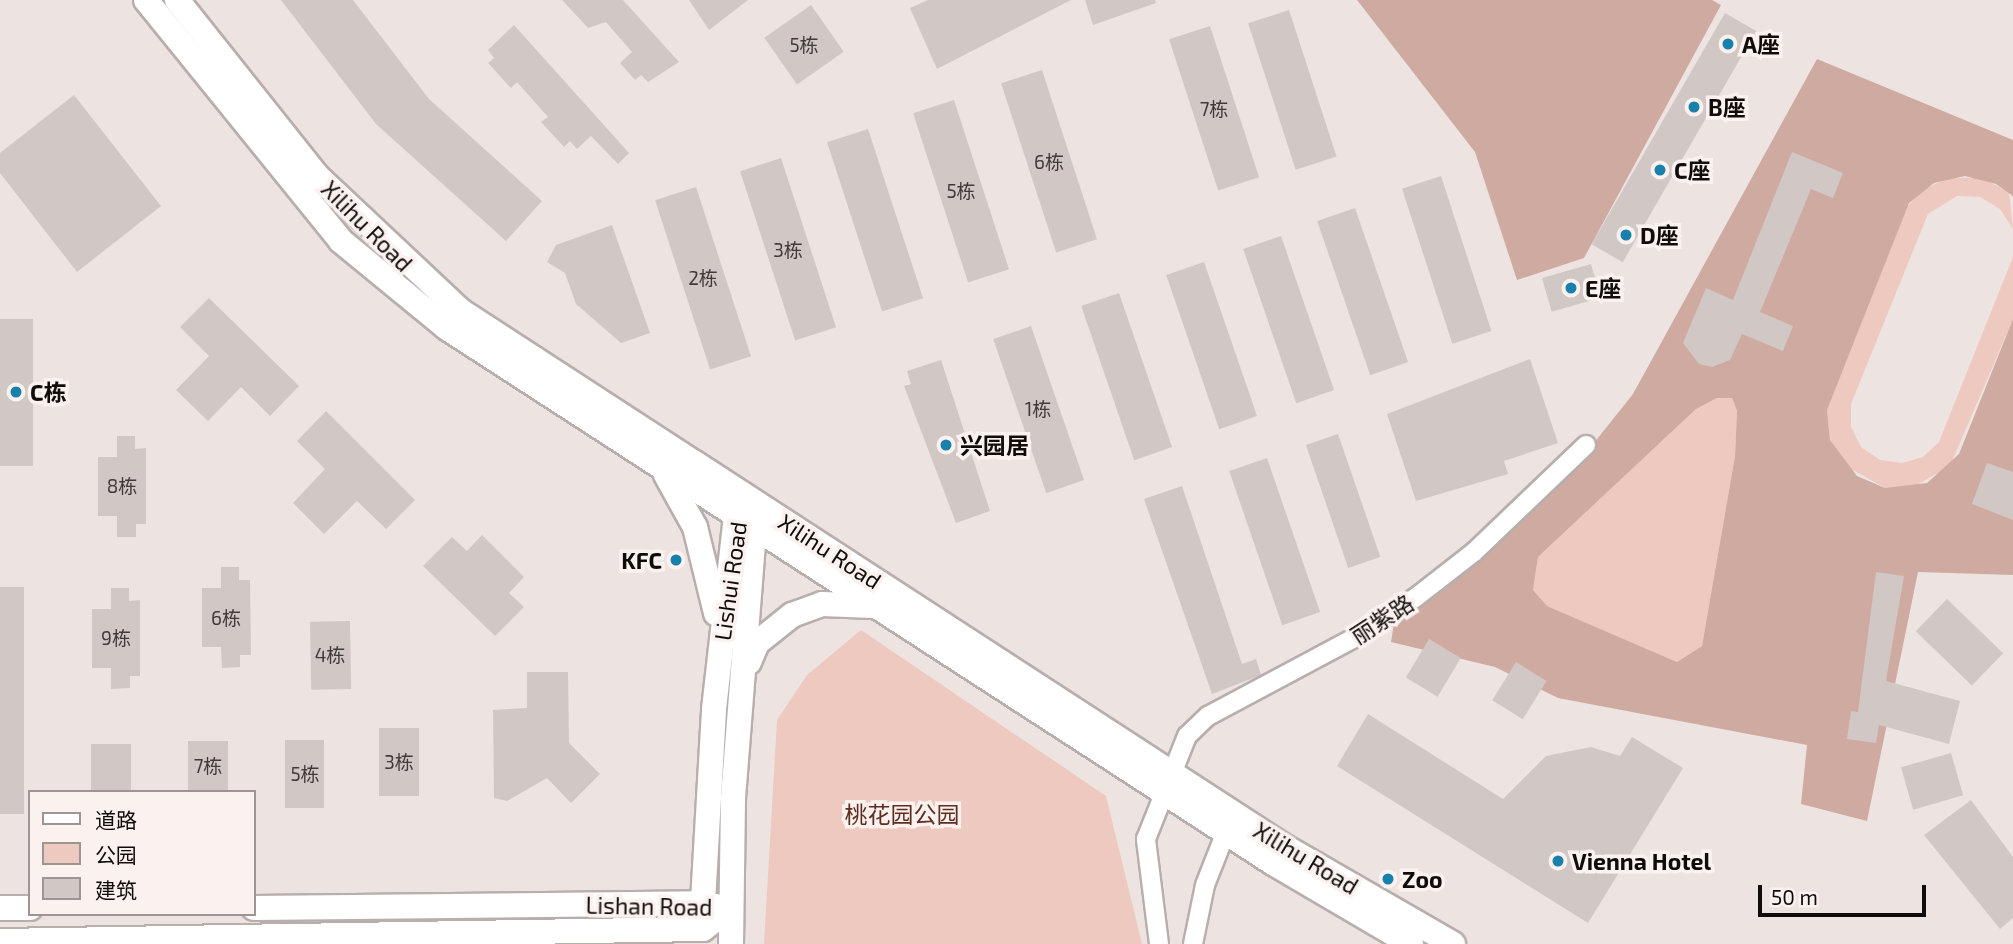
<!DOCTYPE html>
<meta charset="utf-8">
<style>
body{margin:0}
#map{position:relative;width:2013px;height:944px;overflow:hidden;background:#ede4e1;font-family:"Exo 2","Noto Sans SC",sans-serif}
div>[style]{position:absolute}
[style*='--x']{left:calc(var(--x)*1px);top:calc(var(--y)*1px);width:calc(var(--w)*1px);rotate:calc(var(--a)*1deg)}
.green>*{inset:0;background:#eec9bf}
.forest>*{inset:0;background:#cfaaa0}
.building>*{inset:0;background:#d1c8c5;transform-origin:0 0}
.roads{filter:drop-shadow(2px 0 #b8afad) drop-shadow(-2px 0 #b8afad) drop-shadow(0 2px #b8afad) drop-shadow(0 -2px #b8afad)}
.street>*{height:18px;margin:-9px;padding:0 9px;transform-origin:9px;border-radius:9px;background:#fff}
.secondary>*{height:24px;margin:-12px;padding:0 12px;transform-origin:12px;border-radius:12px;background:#fff}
.dots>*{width:19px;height:19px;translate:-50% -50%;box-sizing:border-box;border:4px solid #fbf1ee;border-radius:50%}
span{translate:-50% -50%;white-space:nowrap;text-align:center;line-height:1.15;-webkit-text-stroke:7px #fbf1ee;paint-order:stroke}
.number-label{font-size:19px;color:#403b3a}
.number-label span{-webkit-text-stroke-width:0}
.poi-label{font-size:23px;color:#0f0c0b;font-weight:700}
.left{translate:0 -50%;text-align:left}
.right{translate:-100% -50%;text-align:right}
.street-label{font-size:23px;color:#0f0c0b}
.park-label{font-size:23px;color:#5f2e20}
.legend{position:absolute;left:28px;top:790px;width:228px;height:126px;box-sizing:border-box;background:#fbf1ee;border:2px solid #9d9593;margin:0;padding:9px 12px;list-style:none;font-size:21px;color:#0f0c0b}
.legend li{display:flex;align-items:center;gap:14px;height:35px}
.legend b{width:35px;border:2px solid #9d9593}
.scale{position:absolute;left:1758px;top:885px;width:168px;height:32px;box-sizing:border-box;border:4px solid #0f0c0b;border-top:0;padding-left:9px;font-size:21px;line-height:24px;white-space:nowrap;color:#0f0c0b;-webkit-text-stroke:5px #fbf1ee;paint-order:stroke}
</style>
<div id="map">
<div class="green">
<i style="clip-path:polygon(1949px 178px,1981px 178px,2009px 192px,2013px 229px,2000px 209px,1980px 197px,1957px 196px,1928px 214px,1851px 404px,1851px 427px,1861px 447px,1880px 460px,1902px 463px,1923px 457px,1939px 442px,2013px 257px,2013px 319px,1950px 466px,1913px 487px,1885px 488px,1846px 466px,1830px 440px,1827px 410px,1900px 216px,1920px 191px)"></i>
<i style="clip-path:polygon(1717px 398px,1732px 398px,1737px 411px,1735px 456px,1702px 646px,1677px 662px,1547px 606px,1533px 590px,1538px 557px,1696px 409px)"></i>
<i style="clip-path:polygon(861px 630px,1106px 796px,1142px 944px,764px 944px,777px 720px,807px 675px)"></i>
</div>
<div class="forest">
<i style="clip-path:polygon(1357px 0,1712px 0,1721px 5px,1584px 258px,1517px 280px,1475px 152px)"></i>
<i style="clip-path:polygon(evenodd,1817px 59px,2013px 140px,2013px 196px,1996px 184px,1965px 176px,1934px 183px,1909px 203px,1827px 410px,1830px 440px,1857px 476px,1885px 488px,1927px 483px,1959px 454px,2013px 319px,2013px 575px,1918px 572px,1867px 821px,1801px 804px,1807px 745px,1558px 698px,1495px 667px,1391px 642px,1394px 623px,1582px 458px,1633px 394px,1817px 59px,1717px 398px,1732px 398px,1737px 411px,1735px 456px,1702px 646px,1677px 662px,1547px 606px,1533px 590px,1538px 557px,1696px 409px,1717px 398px)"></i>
</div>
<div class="building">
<i style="clip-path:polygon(281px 0,353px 0,429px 99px,542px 201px,506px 241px,376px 124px)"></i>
<i style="clip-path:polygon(562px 0,623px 0,679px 62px,648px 82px,641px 75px,635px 80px,620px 63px,632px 52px,606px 22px,588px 28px)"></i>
<i style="clip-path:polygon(689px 0,748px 0,709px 30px)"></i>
<i style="clip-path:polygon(928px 0,1071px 0,937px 69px,910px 8px)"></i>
<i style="clip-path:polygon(1085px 0,1155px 0,1156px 3px,1093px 25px)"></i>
<i style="left:811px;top:5px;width:57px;height:57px;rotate:55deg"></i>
<i style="left:1289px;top:10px;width:154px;height:43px;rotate:72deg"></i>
<i style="left:1725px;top:13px;width:36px;height:267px;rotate:30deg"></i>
<i style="clip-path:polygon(514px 25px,629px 153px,618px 164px,591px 136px,577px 149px,570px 141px,564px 147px,541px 122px,548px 117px,517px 82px,511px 88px,488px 63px,494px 58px,488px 50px)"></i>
<i style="left:1210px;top:26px;width:159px;height:43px;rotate:72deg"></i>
<i style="left:1042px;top:70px;width:178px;height:43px;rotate:72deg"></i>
<i style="clip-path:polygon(74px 95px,161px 206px,77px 272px,0 173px,0 153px)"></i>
<i style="left:954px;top:100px;width:178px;height:43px;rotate:72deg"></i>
<i style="left:868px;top:129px;width:178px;height:43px;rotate:72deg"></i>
<i style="clip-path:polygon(1792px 152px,1843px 173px,1833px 198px,1811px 189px,1760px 312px,1793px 326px,1783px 351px,1742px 334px,1730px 360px,1712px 367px,1699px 364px,1683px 343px,1706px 288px,1733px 300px)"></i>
<i style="left:781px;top:158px;width:178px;height:43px;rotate:72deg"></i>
<i style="left:1441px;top:176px;width:163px;height:41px;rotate:72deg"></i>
<i style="left:696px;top:187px;width:178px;height:43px;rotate:72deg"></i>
<i style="left:1355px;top:208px;width:163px;height:40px;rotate:71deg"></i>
<i style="clip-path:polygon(612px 225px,650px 333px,621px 343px,576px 304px,565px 273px,547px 262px,556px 245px)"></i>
<i style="left:1281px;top:236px;width:163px;height:40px;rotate:71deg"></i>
<i style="left:1204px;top:262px;width:163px;height:40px;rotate:71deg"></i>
<i style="left:1591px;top:264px;width:35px;height:51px;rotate:74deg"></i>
<i style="left:1119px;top:293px;width:163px;height:40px;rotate:71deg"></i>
<i style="clip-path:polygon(209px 298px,299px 386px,270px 416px,241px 387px,208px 421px,176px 390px,209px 356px,180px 327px)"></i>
<i style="left:0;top:319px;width:33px;height:147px"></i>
<i style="left:1031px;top:326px;width:163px;height:40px;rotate:71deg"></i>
<i style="clip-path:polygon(1530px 359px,1558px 443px,1504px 461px,1508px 474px,1416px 501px,1387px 414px)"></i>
<i style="clip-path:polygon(941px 360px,990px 511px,956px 523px,904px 386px,911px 384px,907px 371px)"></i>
<i style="clip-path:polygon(326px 411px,415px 500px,386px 529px,357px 501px,324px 534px,293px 503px,325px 469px,297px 441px)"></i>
<i style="left:1338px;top:434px;width:130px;height:34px;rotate:71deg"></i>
<i style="clip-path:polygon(117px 436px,135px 436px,135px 449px,146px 448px,146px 524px,136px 524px,136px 537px,117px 537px,117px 516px,98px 516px,98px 457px,117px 457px)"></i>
<i style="left:1267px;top:458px;width:163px;height:40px;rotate:71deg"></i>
<i style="clip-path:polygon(1987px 463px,2013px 472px,2013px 520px,1972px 504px)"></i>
<i style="clip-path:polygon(1182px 486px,1242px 664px,1256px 659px,1261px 675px,1212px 694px,1144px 499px)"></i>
<i style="clip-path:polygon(482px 535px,524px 577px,509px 593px,524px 607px,495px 636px,423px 566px,452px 537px,467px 551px)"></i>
<i style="clip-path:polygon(221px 567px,239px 567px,239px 580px,250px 580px,251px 655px,240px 655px,240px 667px,222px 668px,221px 647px,202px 647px,202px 588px,221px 588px)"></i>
<i style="clip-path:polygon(1876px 572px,1904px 576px,1886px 681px,1960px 701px,1949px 744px,1879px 725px,1876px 743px,1847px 739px,1851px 711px,1858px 712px)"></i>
<i style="left:0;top:587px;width:24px;height:227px"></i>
<i style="clip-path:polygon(111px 588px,129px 588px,129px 601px,140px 600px,140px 676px,130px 676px,130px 688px,111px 689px,111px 668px,92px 668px,92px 609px,111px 609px)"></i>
<i style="left:1947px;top:599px;width:78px;height:45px;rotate:44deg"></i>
<i style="left:350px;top:621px;width:68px;height:40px;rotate:89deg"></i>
<i style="left:1429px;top:639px;width:37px;height:45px;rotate:31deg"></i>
<i style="left:1516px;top:662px;width:36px;height:45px;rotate:32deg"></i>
<i style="clip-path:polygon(527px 672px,568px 672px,569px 743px,600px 774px,571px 803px,547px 778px,507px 801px,494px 798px,493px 710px,527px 708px)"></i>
<i style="clip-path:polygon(1368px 714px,1503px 799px,1546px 756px,1591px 747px,1620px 756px,1632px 737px,1683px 768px,1588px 923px,1337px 766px)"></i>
<i style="left:419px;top:728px;width:68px;height:40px;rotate:90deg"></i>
<i style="left:285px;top:740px;width:39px;height:68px"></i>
<i style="left:188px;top:741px;width:40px;height:51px"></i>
<i style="left:131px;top:744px;width:48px;height:40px;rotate:90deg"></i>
<i style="left:1951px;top:753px;width:44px;height:52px;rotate:74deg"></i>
<i style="clip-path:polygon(1971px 800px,2013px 857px,2013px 918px,2000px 929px,1924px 835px)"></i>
</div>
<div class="roads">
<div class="street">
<i style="--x:1159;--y:944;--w:106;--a:-97.1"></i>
<i style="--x:1146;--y:839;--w:111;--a:-68.3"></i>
<i style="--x:1187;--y:736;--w:29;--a:-44"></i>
<i style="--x:1208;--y:716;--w:163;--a:-28.1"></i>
<i style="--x:1352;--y:639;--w:75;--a:-33.1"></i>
<i style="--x:1415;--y:598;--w:75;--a:-37.9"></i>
<i style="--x:1474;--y:552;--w:155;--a:-43.7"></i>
<i style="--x:1193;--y:944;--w:60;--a:-78.5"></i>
<i style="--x:1205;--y:885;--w:66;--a:-68.5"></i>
</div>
<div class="secondary">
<i style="--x:146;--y:0;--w:310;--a:51"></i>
<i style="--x:341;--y:241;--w:137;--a:39.4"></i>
<i style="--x:447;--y:328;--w:984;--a:32.93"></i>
<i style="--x:1273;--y:863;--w:160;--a:30.4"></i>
<i style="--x:177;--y:0;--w:225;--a:51.5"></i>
<i style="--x:317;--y:176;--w:197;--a:43.2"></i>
<i style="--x:461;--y:311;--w:983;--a:33.04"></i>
<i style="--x:1285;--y:847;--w:194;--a:30"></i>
<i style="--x:666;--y:475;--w:60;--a:60.9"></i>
<i style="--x:695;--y:527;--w:89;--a:76.3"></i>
<i style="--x:749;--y:662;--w:21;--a:-67"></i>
<i style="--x:757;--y:643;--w:45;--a:-38.7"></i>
<i style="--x:792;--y:615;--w:32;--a:-20"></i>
<i style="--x:822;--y:604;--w:51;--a:2.2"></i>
<i style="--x:0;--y:908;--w:30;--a:0"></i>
<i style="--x:254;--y:908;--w:448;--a:-0.6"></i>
<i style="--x:702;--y:903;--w:28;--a:13"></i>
<i style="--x:702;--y:919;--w:210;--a:-86.7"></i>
<i style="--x:714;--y:709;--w:195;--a:-83.5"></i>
<i style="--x:736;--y:515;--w:13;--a:-45"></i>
<i style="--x:0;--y:941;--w:703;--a:-0.98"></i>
<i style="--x:703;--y:929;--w:33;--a:-38"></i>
<i style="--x:731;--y:944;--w:146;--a:-89.2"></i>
<i style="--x:733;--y:798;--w:283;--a:-85.5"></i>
</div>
</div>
<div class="dots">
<i style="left:1728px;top:44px;background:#1880aa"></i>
<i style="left:1694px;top:107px;background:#1880aa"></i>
<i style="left:1660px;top:170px;background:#1880aa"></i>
<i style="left:1626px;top:235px;background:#1880aa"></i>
<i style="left:1571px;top:288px;background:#1880aa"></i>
<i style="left:16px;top:392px;background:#1880aa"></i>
<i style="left:946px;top:445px;background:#1880aa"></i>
<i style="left:676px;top:560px;background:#1880aa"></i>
<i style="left:1558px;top:861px;background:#1880aa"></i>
<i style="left:1388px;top:879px;background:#1880aa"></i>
</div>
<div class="number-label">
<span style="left:804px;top:45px">5栋</span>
<span style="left:1214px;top:109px">7栋</span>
<span style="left:1049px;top:162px">6栋</span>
<span style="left:961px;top:191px">5栋</span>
<span style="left:788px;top:250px">3栋</span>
<span style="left:703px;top:278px">2栋</span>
<span style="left:1038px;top:409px">1栋</span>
<span style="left:122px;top:486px">8栋</span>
<span style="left:226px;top:618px">6栋</span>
<span style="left:116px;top:638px">9栋</span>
<span style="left:330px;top:655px">4栋</span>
<span style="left:399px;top:762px">3栋</span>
<span style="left:208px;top:766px">7栋</span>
<span style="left:305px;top:774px">5栋</span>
</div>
<div class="poi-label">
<span class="left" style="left:1742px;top:44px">A座</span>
<span class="left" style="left:1708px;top:107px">B座</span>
<span class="left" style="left:1674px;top:170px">C座</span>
<span class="left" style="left:1640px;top:235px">D座</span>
<span class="left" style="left:1585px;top:288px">E座</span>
<span class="left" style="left:30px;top:392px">C栋</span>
<span class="left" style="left:960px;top:445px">兴园居</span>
<span class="right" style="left:662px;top:560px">KFC</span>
<span class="left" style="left:1572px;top:861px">Vienna Hotel</span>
<span class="left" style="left:1402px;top:879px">Zoo</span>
</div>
<div class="street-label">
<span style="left:367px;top:226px;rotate:45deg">Xilihu Road</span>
<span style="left:830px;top:551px;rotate:33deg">Xilihu Road</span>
<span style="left:730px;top:581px;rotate:-82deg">Lishui Road</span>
<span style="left:1382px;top:619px;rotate:-33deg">丽紫路</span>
<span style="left:1306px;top:858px;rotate:31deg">Xilihu Road</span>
<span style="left:649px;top:906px;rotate:1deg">Lishan Road</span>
</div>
<div class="park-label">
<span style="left:902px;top:814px">桃花园公园</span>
</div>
<ul class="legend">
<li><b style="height:9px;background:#fff"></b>道路</li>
<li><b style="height:19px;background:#eec9bf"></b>公园</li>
<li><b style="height:19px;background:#d1c8c5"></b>建筑</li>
</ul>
<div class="scale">50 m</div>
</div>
